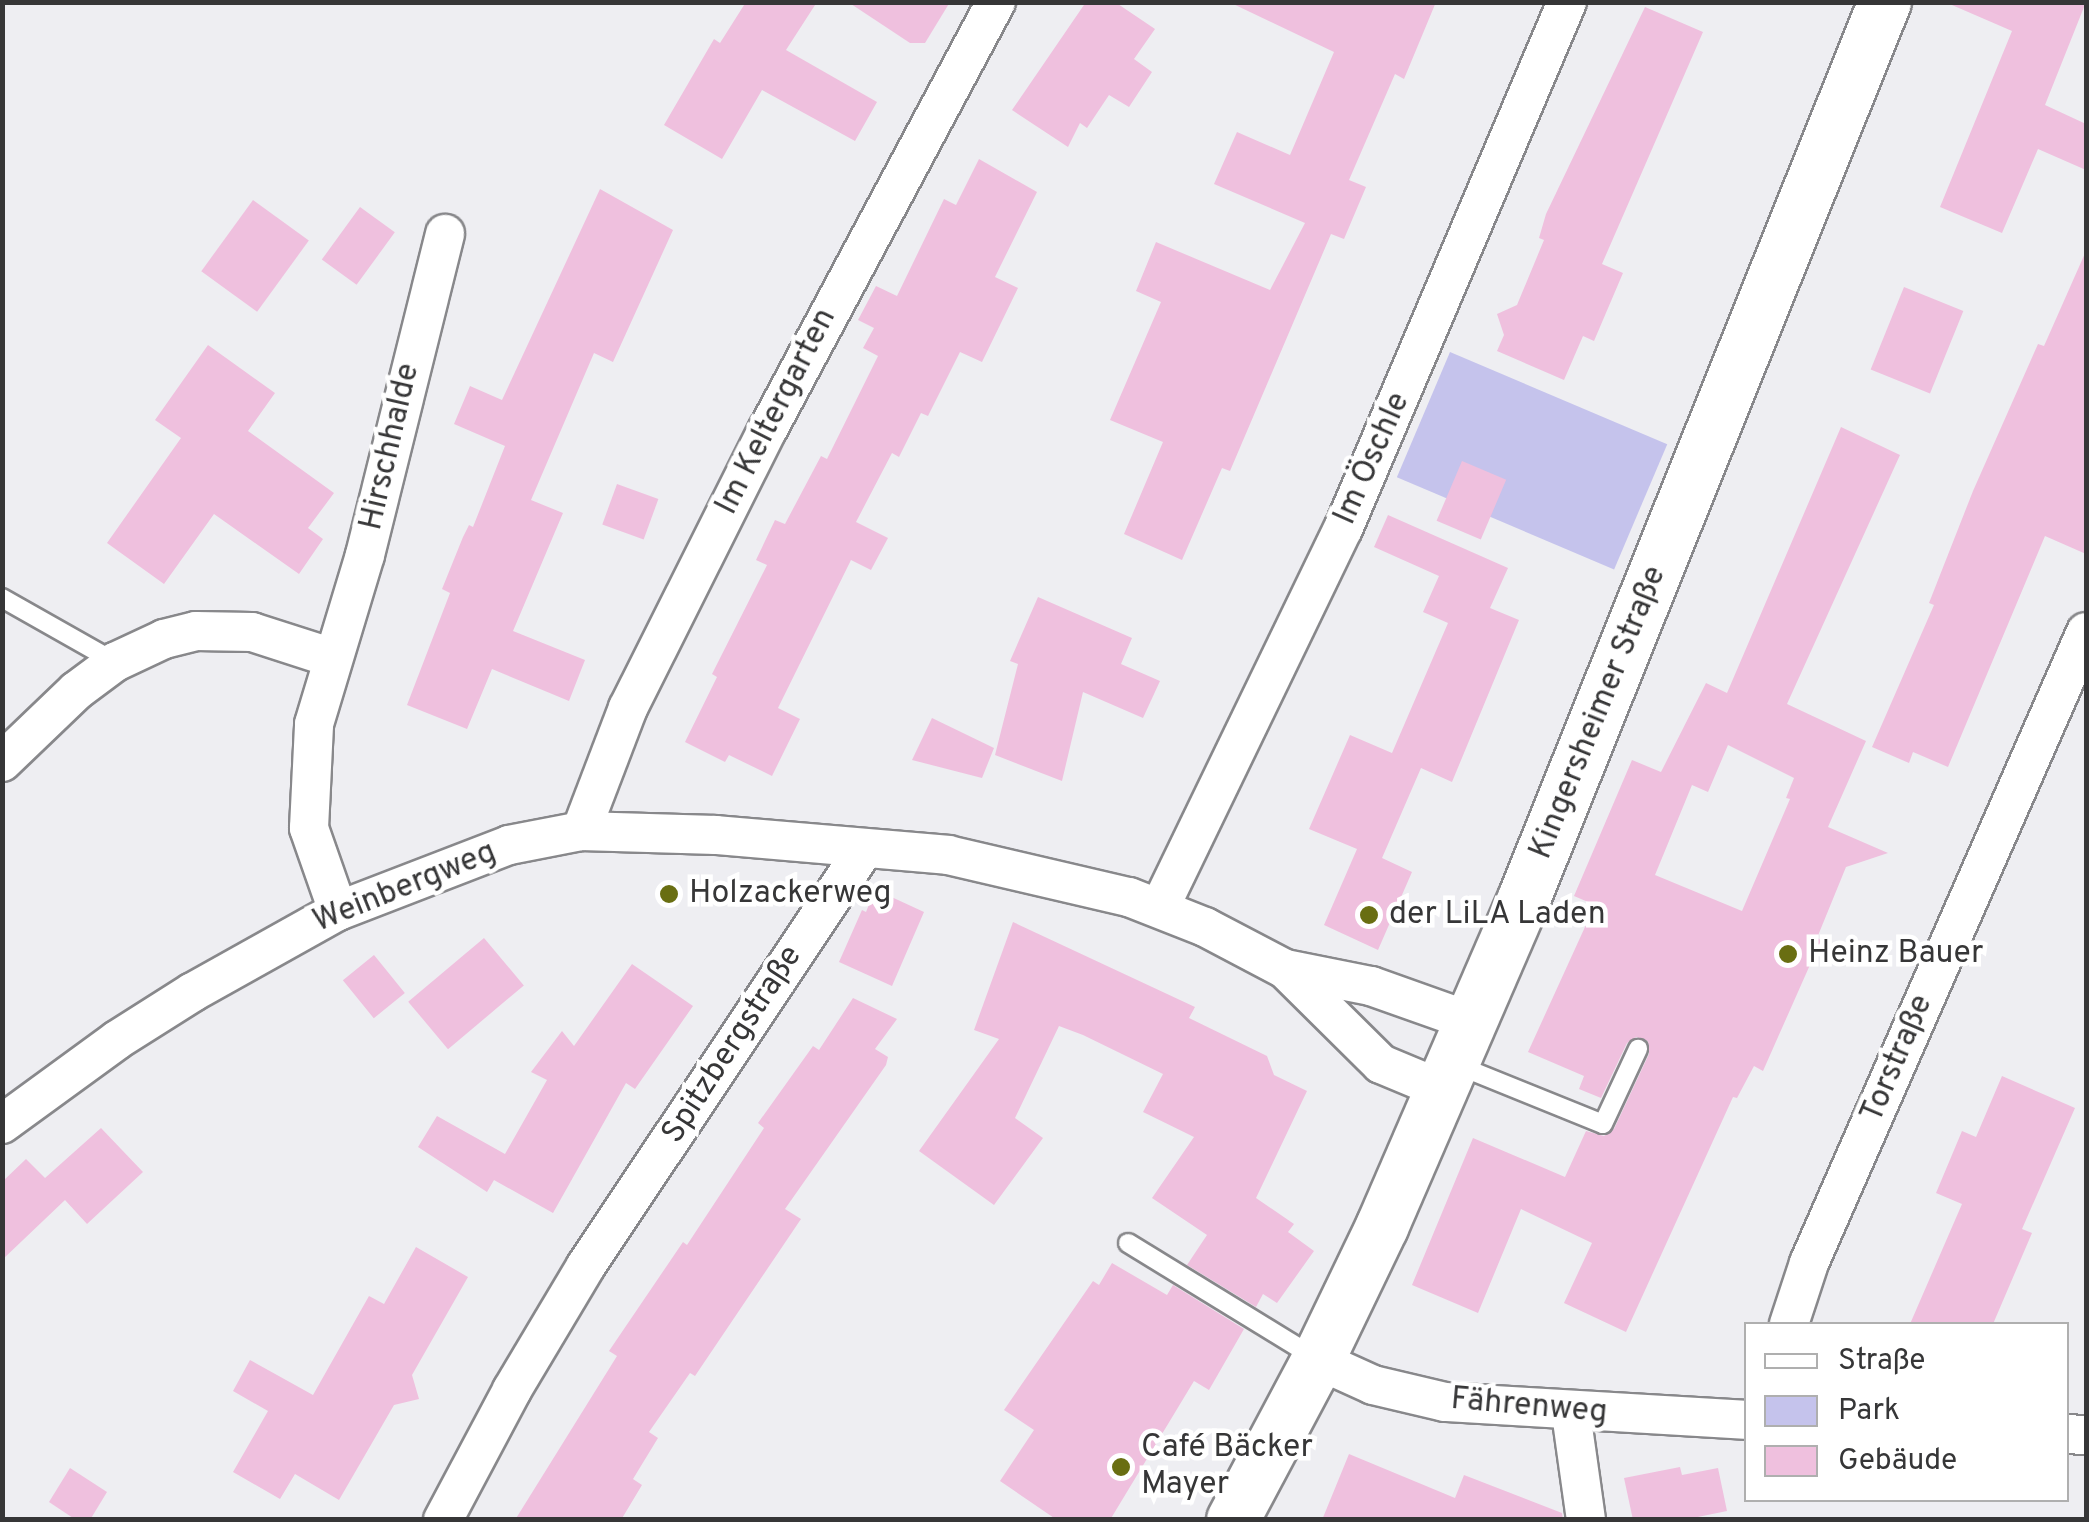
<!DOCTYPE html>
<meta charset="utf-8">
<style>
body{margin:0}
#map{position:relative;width:2089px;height:1522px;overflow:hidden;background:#eeeef2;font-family:Overpass,sans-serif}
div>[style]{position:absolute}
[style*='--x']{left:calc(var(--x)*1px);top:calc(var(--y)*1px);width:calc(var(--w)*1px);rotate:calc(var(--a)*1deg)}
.green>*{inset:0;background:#c5c3ec;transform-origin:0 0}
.building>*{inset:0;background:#efc0de;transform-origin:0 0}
.roads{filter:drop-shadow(2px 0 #88888b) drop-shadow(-2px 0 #88888b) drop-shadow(0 2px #88888b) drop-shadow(0 -2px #88888b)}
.service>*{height:18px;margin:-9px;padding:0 9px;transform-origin:9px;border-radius:9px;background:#fff}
.minor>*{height:38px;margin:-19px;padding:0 19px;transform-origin:19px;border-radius:19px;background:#fff}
.secondary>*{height:52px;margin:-26px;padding:0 26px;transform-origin:26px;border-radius:26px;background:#fff}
.dots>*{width:28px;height:28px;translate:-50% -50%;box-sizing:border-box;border:5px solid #fff;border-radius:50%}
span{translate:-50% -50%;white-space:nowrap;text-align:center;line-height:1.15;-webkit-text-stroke:9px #fff;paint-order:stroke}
.street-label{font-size:32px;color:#363637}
.poi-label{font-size:32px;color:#363637}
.left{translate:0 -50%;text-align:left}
.frame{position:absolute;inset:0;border:5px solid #363637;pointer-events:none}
.legend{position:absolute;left:1744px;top:1322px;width:325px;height:180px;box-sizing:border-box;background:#fff;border:2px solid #afafaf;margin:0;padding:12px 18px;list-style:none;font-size:30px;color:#363637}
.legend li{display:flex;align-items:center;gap:20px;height:50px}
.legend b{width:50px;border:2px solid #afafaf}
</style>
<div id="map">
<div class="green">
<i style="left:1450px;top:352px;width:236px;height:136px;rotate:23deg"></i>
</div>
<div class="building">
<i style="clip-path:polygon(746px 2px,817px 2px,786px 50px,877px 102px,855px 141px,762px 90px,722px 159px,664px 125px,714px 39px,720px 43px)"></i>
<i style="clip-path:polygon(848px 2px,950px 2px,925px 43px,910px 43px)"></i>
<i style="clip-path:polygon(1086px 2px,1115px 2px,1155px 29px,1134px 59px,1152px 72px,1129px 107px,1109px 95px,1087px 128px,1080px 123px,1068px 147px,1012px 110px)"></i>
<i style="clip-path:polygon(1229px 2px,1436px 2px,1404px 79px,1395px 74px,1349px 180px,1366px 187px,1344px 239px,1331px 234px,1230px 471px,1222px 468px,1182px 560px,1124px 534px,1163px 442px,1110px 420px,1161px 302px,1136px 291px,1156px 242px,1270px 290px,1305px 223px,1214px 184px,1237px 132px,1290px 155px,1334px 52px)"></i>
<i style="clip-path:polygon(1945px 2px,2086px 2px,2045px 105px,2086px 124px,2086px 170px,2038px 149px,2002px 233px,1940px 207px,2012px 31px)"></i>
<i style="clip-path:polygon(1645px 7px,1703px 32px,1602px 264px,1623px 273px,1594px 341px,1583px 336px,1564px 380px,1497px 351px,1504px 335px,1497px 314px,1517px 305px,1544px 240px,1539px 238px,1546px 214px)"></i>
<i style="clip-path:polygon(979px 159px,1037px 192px,995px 277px,1018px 288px,982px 362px,960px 352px,928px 416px,921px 413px,899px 457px,892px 453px,856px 522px,888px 538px,871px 570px,851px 560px,778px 708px,800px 719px,772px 776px,729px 755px,725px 762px,685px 742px,717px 677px,712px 674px,767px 565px,756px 560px,775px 520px,785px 524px,821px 456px,827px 459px,878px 356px,863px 348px,874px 328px,858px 320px,876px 286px,897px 296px,944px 199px,956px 205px)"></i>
<i style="clip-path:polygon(600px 189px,673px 230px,613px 362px,594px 353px,531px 500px,563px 513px,513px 631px,585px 660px,569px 701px,492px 669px,467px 729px,407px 705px,450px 593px,442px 589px,463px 537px,469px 525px,473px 527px,505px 446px,454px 424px,470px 386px,502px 400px)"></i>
<i style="left:253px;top:200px;width:69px;height:88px;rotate:36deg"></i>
<i style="left:360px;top:207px;width:43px;height:65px;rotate:36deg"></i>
<i style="clip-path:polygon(2086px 251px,2086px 554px,2045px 536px,1948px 767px,1913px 752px,1909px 763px,1872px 747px,1934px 605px,1929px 603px,1973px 491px,2038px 344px,2044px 346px)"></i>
<i style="left:1904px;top:287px;width:64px;height:89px;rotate:22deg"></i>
<i style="clip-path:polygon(208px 345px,275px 393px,248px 431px,334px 493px,308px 528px,323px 539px,299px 574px,214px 514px,164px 584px,107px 543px,181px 438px,155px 420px)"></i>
<i style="clip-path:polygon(evenodd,1841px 427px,1900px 455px,1787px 704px,1866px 741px,1828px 827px,1888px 853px,1846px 867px,1817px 938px,1821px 940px,1763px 1071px,1754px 1066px,1737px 1098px,1733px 1097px,1626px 1332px,1564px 1303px,1592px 1243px,1521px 1209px,1478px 1313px,1412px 1285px,1473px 1138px,1565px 1177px,1586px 1131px,1604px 1136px,1614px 1129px,1649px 1054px,1648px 1041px,1636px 1037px,1627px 1043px,1601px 1098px,1579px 1089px,1584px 1076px,1528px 1052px,1595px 905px,1574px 896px,1632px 760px,1661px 772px,1706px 683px,1727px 693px,1841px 427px,1728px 745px,1794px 778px,1786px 798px,1790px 799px,1742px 911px,1655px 875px,1692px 785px,1708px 792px,1728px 745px)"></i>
<i style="left:1462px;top:461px;width:48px;height:65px;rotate:23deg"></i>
<i style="left:617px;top:484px;width:44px;height:43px;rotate:20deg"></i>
<i style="clip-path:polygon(1388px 515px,1508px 568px,1490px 608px,1519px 620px,1452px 782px,1421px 768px,1382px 858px,1412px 872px,1378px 950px,1324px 925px,1357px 849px,1309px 829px,1350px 735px,1392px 753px,1448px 623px,1423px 612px,1439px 576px,1374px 547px)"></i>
<i style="clip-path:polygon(1038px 597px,1132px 638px,1121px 664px,1160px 681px,1143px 718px,1083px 692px,1062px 781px,995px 755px,1018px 664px,1010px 661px)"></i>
<i style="clip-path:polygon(932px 718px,994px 748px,982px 778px,912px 760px)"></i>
<i style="clip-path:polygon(885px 894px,924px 912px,892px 986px,839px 962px,862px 910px,866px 912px,870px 902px,878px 906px)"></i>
<i style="clip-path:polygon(1013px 922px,1195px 1007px,1189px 1018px,1267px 1056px,1274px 1075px,1307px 1091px,1256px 1198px,1294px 1224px,1288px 1232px,1314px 1251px,1277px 1303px,1263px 1294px,1256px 1307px,1187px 1265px,1207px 1235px,1152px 1198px,1194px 1137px,1143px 1112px,1163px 1074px,1083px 1035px,1059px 1026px,1015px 1118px,1043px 1138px,994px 1205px,919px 1151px,999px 1039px,974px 1030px)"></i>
<i style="left:484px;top:938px;width:62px;height:99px;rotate:50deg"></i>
<i style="left:374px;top:955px;width:49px;height:40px;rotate:51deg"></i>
<i style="clip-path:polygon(632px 964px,693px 1006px,635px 1089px,626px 1083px,553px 1213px,494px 1180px,487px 1192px,418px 1147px,437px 1116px,505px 1154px,547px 1080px,531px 1072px,562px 1031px,574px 1046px)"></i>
<i style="clip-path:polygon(853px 998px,897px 1019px,875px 1049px,888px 1057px,886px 1065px,785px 1209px,801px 1219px,695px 1376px,690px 1373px,649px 1432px,658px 1438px,633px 1479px,642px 1485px,621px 1520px,515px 1520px,617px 1356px,609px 1351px,683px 1242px,687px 1245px,764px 1128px,758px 1123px,813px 1046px,819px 1050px)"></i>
<i style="clip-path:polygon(2002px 1076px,2075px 1108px,2022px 1229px,2032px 1233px,1993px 1324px,1910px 1324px,1962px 1204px,1936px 1193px,1962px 1131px,1976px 1137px)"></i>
<i style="clip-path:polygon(101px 1128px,143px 1172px,87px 1224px,65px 1200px,2px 1260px,2px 1182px,26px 1159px,45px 1178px)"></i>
<i style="clip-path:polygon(416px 1247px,468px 1277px,412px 1375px,419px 1399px,394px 1405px,339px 1500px,295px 1474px,280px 1499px,233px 1472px,268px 1411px,233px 1391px,250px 1360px,313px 1395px,369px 1296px,384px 1304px)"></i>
<i style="clip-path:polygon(1112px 1263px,1167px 1295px,1173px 1285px,1244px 1329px,1209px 1390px,1194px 1381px,1110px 1520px,1057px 1520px,1000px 1481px,1034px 1430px,1004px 1410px,1093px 1281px,1099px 1285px)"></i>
<i style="clip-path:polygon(1349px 1454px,1455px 1498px,1464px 1475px,1562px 1513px,1563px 1520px,1322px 1520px)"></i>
<i style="clip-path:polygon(1680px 1467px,1682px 1475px,1718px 1468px,1727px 1511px,1683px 1520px,1633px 1520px,1624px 1478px)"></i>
<i style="clip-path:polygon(70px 1468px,107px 1492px,90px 1520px,76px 1520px,49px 1502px)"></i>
</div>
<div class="roads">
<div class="service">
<i style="--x:2;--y:598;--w:130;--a:29.5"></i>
<i style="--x:1457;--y:1065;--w:157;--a:22"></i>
<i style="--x:1603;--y:1124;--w:83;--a:-65"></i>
<i style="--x:1128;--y:1243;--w:218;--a:31.5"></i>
</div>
<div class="minor">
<i style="--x:2;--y:762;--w:103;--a:-43.8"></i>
<i style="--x:76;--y:691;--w:49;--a:-36.6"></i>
<i style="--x:115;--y:662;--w:54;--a:-25.1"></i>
<i style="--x:164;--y:639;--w:33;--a:-14"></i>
<i style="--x:196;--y:631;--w:56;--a:1"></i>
<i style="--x:252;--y:632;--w:82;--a:17.8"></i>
<i style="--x:581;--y:831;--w:132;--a:-69.1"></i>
<i style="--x:628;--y:708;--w:312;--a:-63.4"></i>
<i style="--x:768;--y:429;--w:484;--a:-61.9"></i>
<i style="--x:1160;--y:907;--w:420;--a:-64.2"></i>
<i style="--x:1343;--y:529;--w:573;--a:-66.97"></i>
<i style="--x:338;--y:911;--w:88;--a:-109.3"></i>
<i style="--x:309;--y:828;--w:104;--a:-87.2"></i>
<i style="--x:314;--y:724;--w:177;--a:-73.2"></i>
<i style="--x:365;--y:555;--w:331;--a:-76"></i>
<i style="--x:1285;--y:969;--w:88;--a:11.2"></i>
<i style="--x:1371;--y:986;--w:105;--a:19.5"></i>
<i style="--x:2;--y:1124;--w:142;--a:-36.1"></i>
<i style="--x:117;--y:1040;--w:90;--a:-32.3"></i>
<i style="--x:193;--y:992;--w:166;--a:-29.2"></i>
<i style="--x:338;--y:911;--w:183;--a:-21.1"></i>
<i style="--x:509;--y:845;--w:73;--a:-11"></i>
<i style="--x:581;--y:831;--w:135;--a:1.7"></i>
<i style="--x:716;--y:835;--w:233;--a:4.9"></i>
<i style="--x:948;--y:855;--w:186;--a:13.1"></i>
<i style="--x:1129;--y:897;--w:82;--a:21.5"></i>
<i style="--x:1205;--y:927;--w:90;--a:27.7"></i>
<i style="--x:1285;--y:969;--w:135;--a:44.7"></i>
<i style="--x:1381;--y:1064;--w:65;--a:22.6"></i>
<i style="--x:1789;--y:1324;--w:64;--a:-71.8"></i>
<i style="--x:1809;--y:1263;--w:689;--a:-66.3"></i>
<i style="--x:1318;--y:1360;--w:60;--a:24.4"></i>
<i style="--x:1373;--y:1385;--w:74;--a:13.3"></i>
<i style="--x:1445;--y:1402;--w:302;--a:3.4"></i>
<i style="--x:1571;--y:1413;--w:108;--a:82"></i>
<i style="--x:2066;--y:1434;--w:20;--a:3"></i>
<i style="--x:443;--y:1520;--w:147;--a:-62"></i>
<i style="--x:512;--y:1390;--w:144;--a:-59.2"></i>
<i style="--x:586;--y:1266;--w:500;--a:-56.3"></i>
</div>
<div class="secondary">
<i style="--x:1233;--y:1520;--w:181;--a:-62"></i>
<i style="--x:1318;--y:1360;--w:148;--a:-64.3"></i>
<i style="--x:1382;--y:1227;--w:357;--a:-66.6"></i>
<i style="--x:1524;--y:899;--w:967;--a:-68.08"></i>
</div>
</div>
<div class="dots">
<i style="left:669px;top:894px;background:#696e12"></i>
<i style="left:1369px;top:915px;background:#696e12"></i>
<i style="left:1788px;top:954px;background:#696e12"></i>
<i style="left:1121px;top:1467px;background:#696e12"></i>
</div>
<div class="street-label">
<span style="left:777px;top:412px;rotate:-63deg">Im Keltergarten</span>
<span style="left:391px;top:447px;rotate:-77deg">Hirschhalde</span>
<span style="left:1373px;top:459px;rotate:-66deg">Im Öschle</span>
<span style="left:1599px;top:713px;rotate:-68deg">Kingersheimer Straße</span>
<span style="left:405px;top:888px;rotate:-22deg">Weinbergweg</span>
<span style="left:733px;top:1045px;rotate:-57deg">Spitzbergstraße</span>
<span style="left:1898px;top:1059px;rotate:-67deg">Torstraße</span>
<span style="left:1529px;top:1407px;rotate:5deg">Fährenweg</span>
</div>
<div class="poi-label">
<span class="left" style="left:689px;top:894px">Holzackerweg</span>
<span class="left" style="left:1389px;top:915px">der LiLA Laden</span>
<span class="left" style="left:1808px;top:954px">Heinz Bauer</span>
<span class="left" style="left:1141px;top:1467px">Café Bäcker<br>Mayer</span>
</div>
<div class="frame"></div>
<ul class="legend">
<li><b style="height:12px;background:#fff"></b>Straße</li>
<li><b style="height:28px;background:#c5c3ec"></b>Park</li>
<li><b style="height:28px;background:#efc0de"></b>Gebäude</li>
</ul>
</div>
